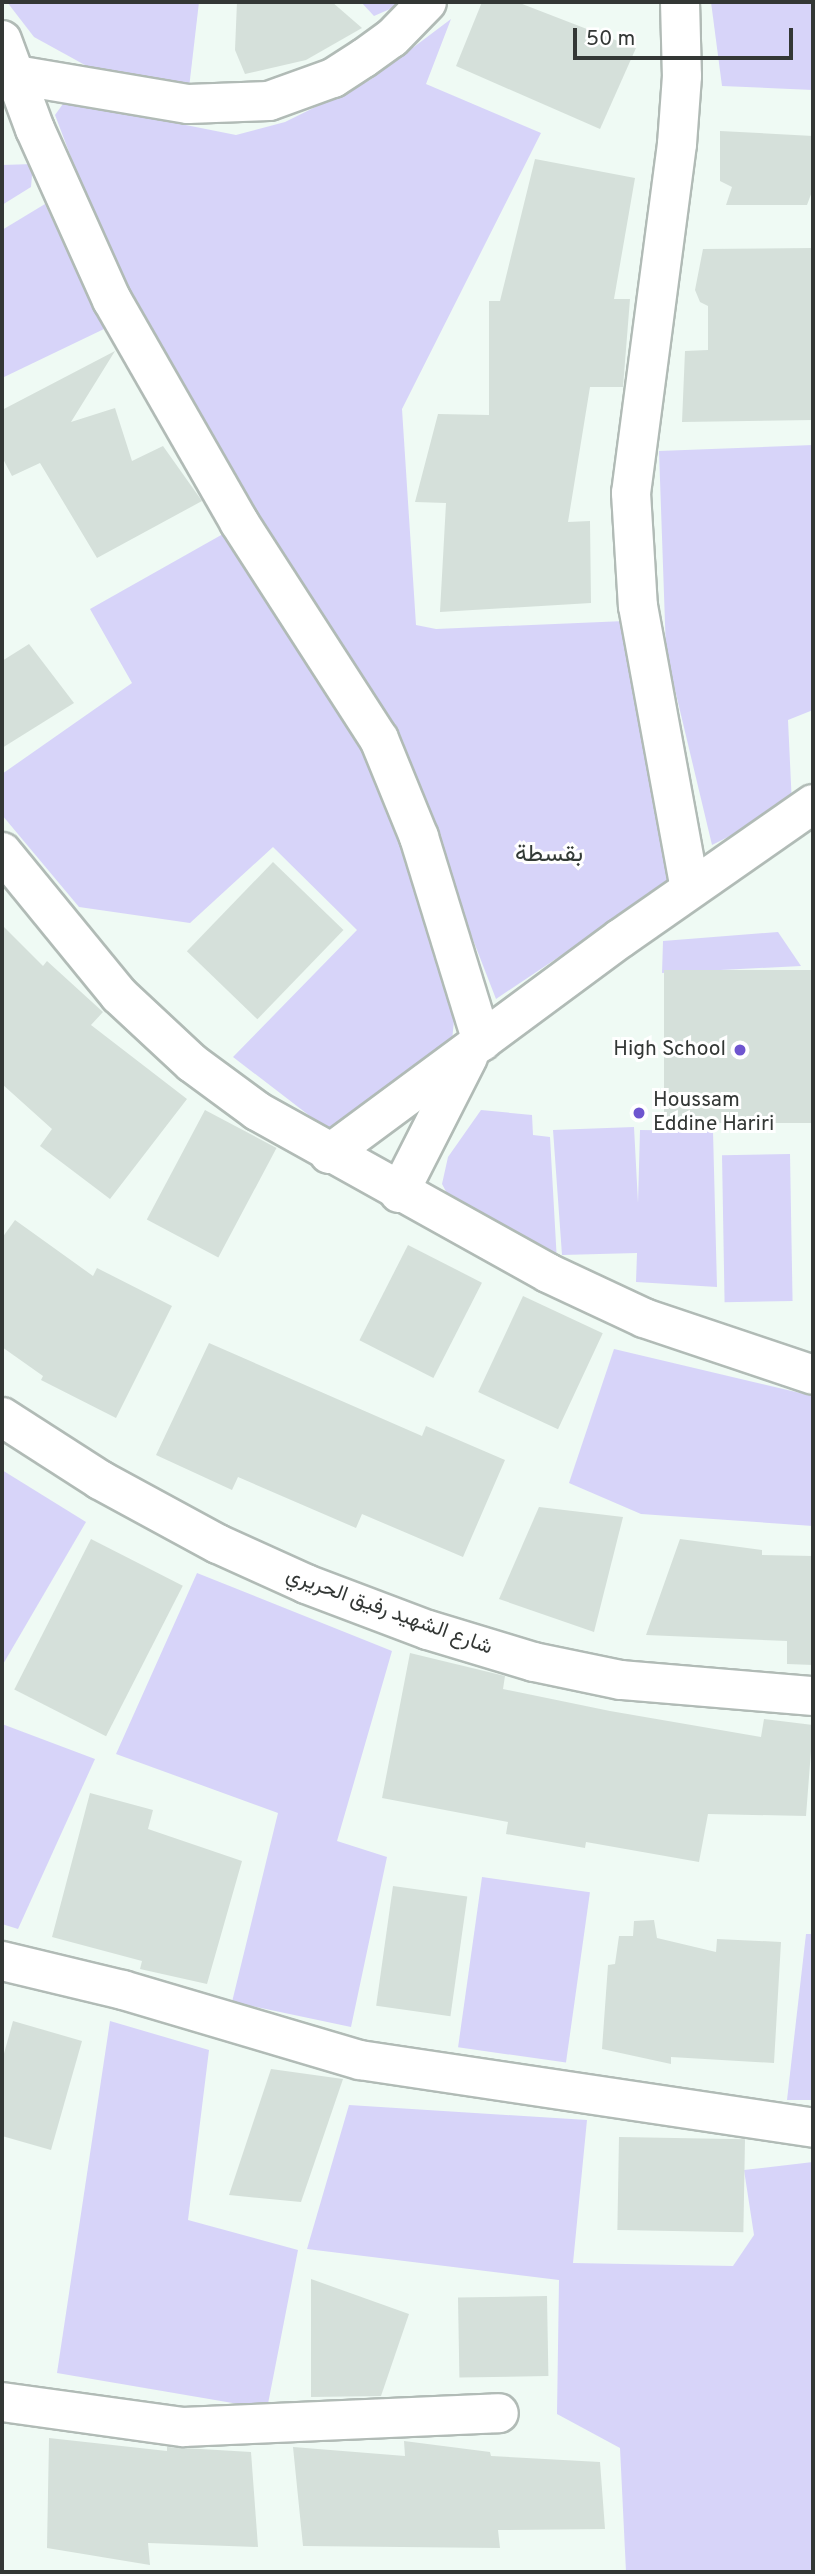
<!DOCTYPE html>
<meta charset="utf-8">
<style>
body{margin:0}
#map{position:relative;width:815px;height:2574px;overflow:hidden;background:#effaf4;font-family:Overpass,Vazirmatn,sans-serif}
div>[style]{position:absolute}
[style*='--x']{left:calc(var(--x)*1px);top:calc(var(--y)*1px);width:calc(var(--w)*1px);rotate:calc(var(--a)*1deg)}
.green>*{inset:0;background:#d7d4f9;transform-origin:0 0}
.building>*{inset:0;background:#d5e0da;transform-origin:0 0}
.roads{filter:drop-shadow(2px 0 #b1bbb6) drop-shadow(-2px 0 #b1bbb6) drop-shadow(0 2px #b1bbb6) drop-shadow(0 -2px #b1bbb6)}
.minor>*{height:38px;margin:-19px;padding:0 19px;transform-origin:19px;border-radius:19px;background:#fff}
.dots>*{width:19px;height:19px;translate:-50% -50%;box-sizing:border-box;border:4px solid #fff;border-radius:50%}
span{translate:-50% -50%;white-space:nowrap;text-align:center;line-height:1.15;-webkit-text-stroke:6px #fff;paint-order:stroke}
.poi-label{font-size:21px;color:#333735}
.right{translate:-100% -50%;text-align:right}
.left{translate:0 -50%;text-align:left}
.street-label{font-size:21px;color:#333735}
.quarter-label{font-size:24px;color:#333b37}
.frame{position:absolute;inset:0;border:4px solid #333735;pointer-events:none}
.scale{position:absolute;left:573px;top:28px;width:220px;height:32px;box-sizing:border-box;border:4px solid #333735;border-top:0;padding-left:9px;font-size:21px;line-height:24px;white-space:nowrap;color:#333735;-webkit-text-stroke:5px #fff;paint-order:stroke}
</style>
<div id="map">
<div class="green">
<i style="clip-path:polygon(7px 2px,199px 2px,189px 88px,94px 70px,34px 37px)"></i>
<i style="clip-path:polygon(361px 2px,406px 2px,374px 16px)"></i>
<i style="clip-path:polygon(711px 2px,813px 2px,813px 90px,722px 86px)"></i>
<i style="clip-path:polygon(451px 19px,426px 84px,541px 133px,402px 409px,416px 625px,436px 629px,625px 621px,672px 881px,496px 999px,390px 726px,302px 587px,110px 260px,55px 115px,65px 101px,236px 135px,285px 122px,370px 80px)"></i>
<i style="clip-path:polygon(33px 164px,31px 187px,2px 205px,2px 165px)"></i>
<i style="clip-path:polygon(45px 204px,104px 329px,2px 378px,2px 230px)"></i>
<i style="clip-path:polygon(813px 445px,813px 710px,788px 720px,792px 805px,712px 845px,666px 652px,659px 451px)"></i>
<i style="clip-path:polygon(223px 534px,334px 693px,390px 792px,455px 1010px,452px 1041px,332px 1133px,233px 1057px,357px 930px,273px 847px,190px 923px,79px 907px,2px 815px,2px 774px,132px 683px,90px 609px)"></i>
<i style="clip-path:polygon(778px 932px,801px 966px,662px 973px,663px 941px)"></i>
<i style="clip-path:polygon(481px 1110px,532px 1115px,533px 1135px,550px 1137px,557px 1262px,450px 1199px,442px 1184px,448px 1157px)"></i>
<i style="clip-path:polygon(634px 1127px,638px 1203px,640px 1130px,713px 1131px,717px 1287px,636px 1282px,637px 1253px,562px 1255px,553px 1130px)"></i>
<i style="left:790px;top:1154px;width:147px;height:68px;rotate:89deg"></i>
<i style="clip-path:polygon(614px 1349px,813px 1396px,813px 1526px,641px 1514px,569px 1483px)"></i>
<i style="clip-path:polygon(2px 1470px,86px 1522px,2px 1666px)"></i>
<i style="clip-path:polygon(197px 1573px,392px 1651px,337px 1841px,387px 1857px,351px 2027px,232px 2002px,278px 1813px,116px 1754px)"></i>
<i style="clip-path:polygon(2px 1724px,95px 1759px,18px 1929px,2px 1924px)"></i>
<i style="left:482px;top:1877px;width:109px;height:172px;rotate:8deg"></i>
<i style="clip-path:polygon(806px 1934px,813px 1934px,813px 2100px,787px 2100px)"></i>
<i style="clip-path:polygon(110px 2021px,209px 2050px,188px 2220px,298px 2250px,267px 2409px,57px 2373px)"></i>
<i style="clip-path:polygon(349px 2105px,587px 2120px,573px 2263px,733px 2266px,754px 2235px,744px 2170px,813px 2162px,813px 2572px,626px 2572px,620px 2448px,557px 2414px,559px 2280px,307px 2249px)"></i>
</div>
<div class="building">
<i style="clip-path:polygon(237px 2px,332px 2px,362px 28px,306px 60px,245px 74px,235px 50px)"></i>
<i style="clip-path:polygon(482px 2px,517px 2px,636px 48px,600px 129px,456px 66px)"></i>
<i style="clip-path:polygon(720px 131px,813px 136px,813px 189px,807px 205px,726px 205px,732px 187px,720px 181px)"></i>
<i style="clip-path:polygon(535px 159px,635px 178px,614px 299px,630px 299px,623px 387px,590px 387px,568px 522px,590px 521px,591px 603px,440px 612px,446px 503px,415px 502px,438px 414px,489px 415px,489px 301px,500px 301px)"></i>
<i style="clip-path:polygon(813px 248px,813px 420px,682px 422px,685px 351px,708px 350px,708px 306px,700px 302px,695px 290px,703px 249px)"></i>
<i style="clip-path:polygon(115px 351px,71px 422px,115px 408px,132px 461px,163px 446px,202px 501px,97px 558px,40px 463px,12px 476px,2px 457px,2px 410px)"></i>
<i style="clip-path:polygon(29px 644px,74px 703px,2px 748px,2px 661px)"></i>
<i style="left:273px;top:862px;width:98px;height:124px;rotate:44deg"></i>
<i style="clip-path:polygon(2px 925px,43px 966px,47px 961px,103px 1012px,91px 1025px,187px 1099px,110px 1199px,40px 1146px,52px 1129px,2px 1084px)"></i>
<i style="left:813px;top:970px;width:153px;height:149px;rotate:90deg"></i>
<i style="left:205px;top:1110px;width:81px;height:124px;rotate:28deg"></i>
<i style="clip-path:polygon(15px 1220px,93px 1276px,97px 1268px,172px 1306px,116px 1418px,41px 1380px,43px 1376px,2px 1347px,2px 1238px)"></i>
<i style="left:408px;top:1245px;width:83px;height:107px;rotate:27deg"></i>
<i style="left:523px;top:1296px;width:88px;height:106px;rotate:25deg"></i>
<i style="clip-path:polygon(209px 1343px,422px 1436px,426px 1426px,505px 1460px,463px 1557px,362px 1514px,356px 1528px,238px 1477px,232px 1490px,156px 1455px)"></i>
<i style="clip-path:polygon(539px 1507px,623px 1517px,594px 1632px,499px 1599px)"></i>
<i style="left:91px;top:1539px;width:103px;height:169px;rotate:27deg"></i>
<i style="clip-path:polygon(680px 1539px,762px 1550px,762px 1555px,813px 1556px,813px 1665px,787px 1664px,787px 1641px,646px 1635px)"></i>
<i style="clip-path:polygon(410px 1653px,505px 1676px,503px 1689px,610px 1711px,761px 1737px,764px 1719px,813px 1725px,806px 1816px,708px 1814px,699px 1862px,586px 1842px,585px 1848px,506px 1834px,508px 1822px,382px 1798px)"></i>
<i style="clip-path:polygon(90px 1793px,153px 1810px,148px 1829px,242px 1861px,207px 1984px,140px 1969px,142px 1961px,52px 1937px)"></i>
<i style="left:393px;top:1886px;width:75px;height:121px;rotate:8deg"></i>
<i style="clip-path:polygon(654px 1920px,657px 1938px,716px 1952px,717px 1939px,781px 1942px,774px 2063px,671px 2057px,671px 2064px,602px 2049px,608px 1965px,615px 1964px,619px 1936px,633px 1936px,634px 1921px)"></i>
<i style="clip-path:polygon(13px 2021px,82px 2041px,51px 2150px,2px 2136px,2px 2061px)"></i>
<i style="clip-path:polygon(271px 2069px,343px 2079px,301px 2202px,229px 2195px)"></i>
<i style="left:619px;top:2137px;width:126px;height:93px;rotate:1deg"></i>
<i style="clip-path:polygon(311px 2279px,409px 2314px,381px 2396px,311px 2397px)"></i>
<i style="left:547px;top:2296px;width:80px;height:89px;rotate:89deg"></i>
<i style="clip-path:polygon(49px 2438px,167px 2451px,167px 2447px,251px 2452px,258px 2547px,148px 2543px,150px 2565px,47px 2548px)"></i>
<i style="clip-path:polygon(404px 2441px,490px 2452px,491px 2456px,600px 2462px,605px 2529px,498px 2530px,500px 2548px,303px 2546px,293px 2447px,405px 2456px)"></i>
</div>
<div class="roads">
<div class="minor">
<i style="--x:680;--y:2;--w:74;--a:88.5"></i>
<i style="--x:682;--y:76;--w:68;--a:94.2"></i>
<i style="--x:677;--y:144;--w:352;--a:97.5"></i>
<i style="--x:631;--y:493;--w:113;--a:86.5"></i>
<i style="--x:638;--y:606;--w:287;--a:79.6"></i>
<i style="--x:2;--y:40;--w:95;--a:69.7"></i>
<i style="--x:35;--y:129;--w:188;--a:65.8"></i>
<i style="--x:112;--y:300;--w:256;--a:60.2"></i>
<i style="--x:239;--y:522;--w:258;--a:57.2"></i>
<i style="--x:379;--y:739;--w:106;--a:67.8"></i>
<i style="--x:419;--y:837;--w:214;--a:72.9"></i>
<i style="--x:16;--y:75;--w:174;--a:9.6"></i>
<i style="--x:188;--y:104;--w:81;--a:-2.1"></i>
<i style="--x:269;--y:101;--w:68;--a:-19.8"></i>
<i style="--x:333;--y:78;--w:37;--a:-33"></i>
<i style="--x:364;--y:58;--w:34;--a:-36"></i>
<i style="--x:392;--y:38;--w:50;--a:-45.8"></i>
<i style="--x:2;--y:852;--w:185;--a:50.7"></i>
<i style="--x:119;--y:995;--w:100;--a:43"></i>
<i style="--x:192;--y:1063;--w:81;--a:36.4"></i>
<i style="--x:257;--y:1111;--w:333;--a:29.1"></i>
<i style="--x:548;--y:1273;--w:106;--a:25.1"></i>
<i style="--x:644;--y:1318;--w:178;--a:18.6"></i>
<i style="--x:329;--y:1154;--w:363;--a:-36.5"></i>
<i style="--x:621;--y:938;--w:234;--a:-34.9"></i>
<i style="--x:399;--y:1193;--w:153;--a:-63.1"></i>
<i style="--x:2;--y:1417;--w:117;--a:32.7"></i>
<i style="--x:100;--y:1480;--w:134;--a:28.5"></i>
<i style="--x:218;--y:1544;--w:97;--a:24.4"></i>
<i style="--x:306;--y:1584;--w:130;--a:20.7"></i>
<i style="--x:428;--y:1630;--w:111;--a:16.8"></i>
<i style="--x:534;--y:1662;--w:89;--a:11.7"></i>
<i style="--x:621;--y:1680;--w:193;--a:4.8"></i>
<i style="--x:2;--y:1961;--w:124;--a:13.5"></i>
<i style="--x:123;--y:1990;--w:247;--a:16.5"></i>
<i style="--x:360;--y:2060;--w:458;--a:8.5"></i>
<i style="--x:2;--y:2402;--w:183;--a:7.9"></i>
<i style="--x:183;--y:2427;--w:316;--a:-2.5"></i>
</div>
</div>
<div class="dots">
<i style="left:740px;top:1050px;background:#6e55cf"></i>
<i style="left:639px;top:1113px;background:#6e55cf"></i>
</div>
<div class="poi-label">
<span class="right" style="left:726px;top:1050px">High School</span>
<span class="left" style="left:653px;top:1113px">Houssam<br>Eddine Hariri</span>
</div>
<div class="street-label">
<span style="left:389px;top:1612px;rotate:20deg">شارع الشهيد رفيق الحريري</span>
</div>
<div class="quarter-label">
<span style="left:549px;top:856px">بقسطة</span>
</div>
<div class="frame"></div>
<div class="scale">50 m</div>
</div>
